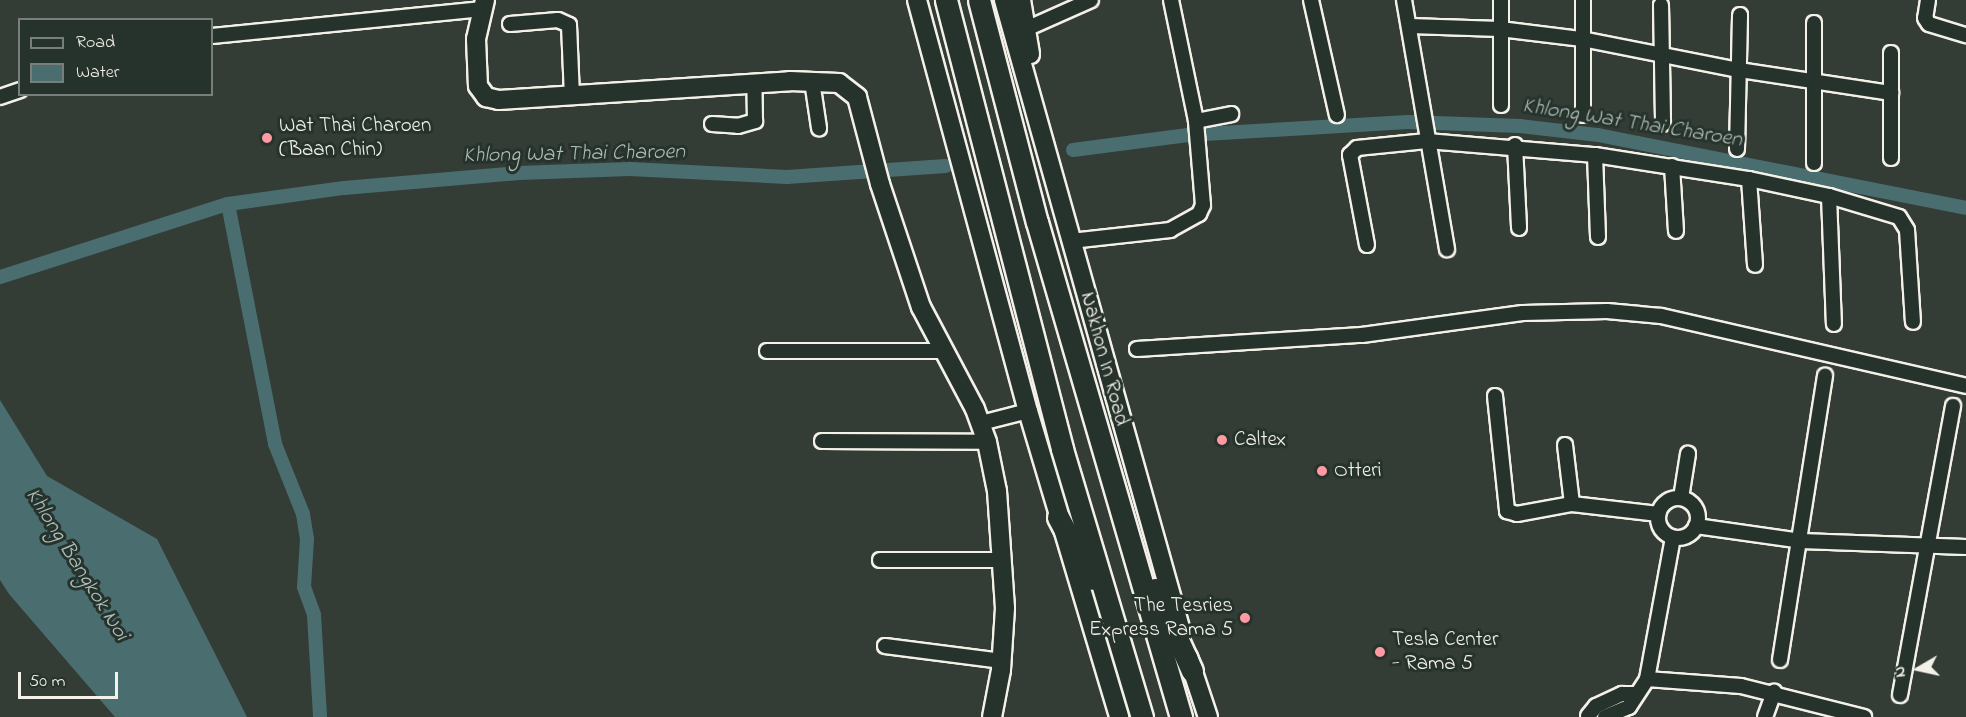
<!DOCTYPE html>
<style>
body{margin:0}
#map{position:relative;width:1966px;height:717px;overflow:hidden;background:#343c36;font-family:"Indie Flower",sans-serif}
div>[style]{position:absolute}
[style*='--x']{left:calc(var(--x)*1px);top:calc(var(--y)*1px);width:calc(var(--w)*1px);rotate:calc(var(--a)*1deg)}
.water>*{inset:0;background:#4a6e70}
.canal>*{height:14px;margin:-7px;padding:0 7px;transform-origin:7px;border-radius:7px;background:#4a6e70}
.roads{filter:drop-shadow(2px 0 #f4f1e8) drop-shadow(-2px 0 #f4f1e8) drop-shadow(0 2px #f4f1e8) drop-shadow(0 -2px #f4f1e8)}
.street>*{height:14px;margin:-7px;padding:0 7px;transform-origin:7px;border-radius:7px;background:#26332d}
.street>.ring{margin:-7px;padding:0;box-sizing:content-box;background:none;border:14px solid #26332d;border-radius:50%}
.secondary>*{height:18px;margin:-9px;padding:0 9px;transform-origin:9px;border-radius:9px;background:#26332d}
.primary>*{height:21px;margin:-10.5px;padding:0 10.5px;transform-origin:10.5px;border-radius:10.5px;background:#26332d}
.dots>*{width:16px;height:16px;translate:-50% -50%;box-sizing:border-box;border:3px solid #26332d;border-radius:50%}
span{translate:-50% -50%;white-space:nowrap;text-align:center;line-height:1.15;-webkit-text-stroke:6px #26332d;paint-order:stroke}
.poi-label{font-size:21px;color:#f4f1e8}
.left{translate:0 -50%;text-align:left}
.right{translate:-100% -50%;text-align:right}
.street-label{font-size:21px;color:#f4f1e8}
.water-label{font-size:22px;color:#b0bdb8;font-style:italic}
.legend{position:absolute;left:18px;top:18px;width:195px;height:78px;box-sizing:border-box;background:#26332d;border:2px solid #787f78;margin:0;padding:8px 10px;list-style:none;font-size:18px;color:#f4f1e8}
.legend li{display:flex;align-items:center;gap:12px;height:30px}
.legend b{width:30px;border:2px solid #787f78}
.north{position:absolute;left:1888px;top:639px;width:60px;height:60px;-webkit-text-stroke:4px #26332d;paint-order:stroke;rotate:261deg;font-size:16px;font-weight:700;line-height:24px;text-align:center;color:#f4f1e8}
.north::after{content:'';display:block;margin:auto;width:21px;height:27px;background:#f4f1e8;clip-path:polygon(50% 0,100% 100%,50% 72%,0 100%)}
.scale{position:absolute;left:18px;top:672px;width:100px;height:27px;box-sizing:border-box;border:3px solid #f4f1e8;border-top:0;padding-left:8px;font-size:18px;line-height:21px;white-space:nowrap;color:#f4f1e8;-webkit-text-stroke:4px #26332d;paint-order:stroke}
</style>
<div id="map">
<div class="water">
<i style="clip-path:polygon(0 400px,47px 476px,157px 539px,247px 717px,115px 717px,9px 594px,0 580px)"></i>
</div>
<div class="canal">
<i style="--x:1073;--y:150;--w:116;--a:-7.4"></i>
<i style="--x:1188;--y:135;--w:220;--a:-3.4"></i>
<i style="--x:1408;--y:122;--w:112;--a:2"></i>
<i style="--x:1520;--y:126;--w:79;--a:6.6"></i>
<i style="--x:1598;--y:135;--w:375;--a:11.2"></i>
<i style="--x:228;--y:204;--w:245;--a:78.9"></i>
<i style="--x:275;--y:444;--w:75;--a:68.2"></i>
<i style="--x:303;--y:514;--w:25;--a:81"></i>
<i style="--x:307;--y:539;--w:48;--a:93.6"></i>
<i style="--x:304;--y:587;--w:30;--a:70"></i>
<i style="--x:314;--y:615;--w:102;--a:86.6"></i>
<i style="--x:0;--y:277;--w:239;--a:-17.8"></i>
<i style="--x:228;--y:204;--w:117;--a:-7.9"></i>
<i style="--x:344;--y:188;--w:176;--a:-4.9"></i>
<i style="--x:519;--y:173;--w:111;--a:-2.1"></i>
<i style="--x:630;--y:169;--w:157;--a:2.9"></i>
<i style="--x:787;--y:177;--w:159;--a:-4"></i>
</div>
<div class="roads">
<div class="street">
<i style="--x:1171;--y:0;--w:124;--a:78.3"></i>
<i style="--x:1196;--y:121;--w:36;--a:-11"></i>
<i style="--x:1311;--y:0;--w:118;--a:77.3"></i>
<i style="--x:1404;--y:0;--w:253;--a:80.2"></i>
<i style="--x:1928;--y:0;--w:18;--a:99"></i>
<i style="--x:1925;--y:18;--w:7;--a:56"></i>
<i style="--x:1929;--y:24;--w:39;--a:17"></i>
<i style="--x:1661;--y:5;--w:119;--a:89"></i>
<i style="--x:1814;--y:23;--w:140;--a:90"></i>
<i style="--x:510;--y:24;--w:48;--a:-4.8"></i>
<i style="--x:558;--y:20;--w:12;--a:24"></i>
<i style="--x:569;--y:25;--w:71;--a:87.6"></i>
<i style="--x:1410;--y:26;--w:90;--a:1.9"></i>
<i style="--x:1500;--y:29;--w:83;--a:7"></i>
<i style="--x:1582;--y:39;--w:160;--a:11.2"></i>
<i style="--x:1739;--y:70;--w:154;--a:8.6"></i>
<i style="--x:1026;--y:29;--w:71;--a:-24"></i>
<i style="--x:212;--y:36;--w:272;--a:-5.7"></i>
<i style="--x:1891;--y:53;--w:105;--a:90"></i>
<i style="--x:812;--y:81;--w:48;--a:81.5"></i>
<i style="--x:0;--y:97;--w:21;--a:-19"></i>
<i style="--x:1501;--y:105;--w:105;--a:-90"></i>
<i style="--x:1583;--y:115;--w:115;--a:-90"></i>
<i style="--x:712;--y:124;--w:26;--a:4"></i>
<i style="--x:738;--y:126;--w:18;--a:-16"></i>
<i style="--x:755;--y:121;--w:39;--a:-91"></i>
<i style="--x:1515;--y:145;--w:83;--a:87.2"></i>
<i style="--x:1737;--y:149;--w:134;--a:-88.7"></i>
<i style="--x:1595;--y:155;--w:82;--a:87.9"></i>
<i style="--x:1672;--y:166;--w:65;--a:86.5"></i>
<i style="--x:1749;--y:179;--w:86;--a:86"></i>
<i style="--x:1829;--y:196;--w:128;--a:87.8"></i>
<i style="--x:1071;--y:241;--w:100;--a:-6.3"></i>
<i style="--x:1170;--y:230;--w:33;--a:-29"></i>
<i style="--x:1199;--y:214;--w:10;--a:-66"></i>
<i style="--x:1203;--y:205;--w:84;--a:-94.8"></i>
<i style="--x:1367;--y:245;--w:92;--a:-100.7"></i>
<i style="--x:1350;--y:155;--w:10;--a:-45"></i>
<i style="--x:1357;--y:148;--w:70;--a:-5.7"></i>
<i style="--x:1427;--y:141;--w:169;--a:4.8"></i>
<i style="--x:1595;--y:155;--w:156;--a:8.9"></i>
<i style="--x:1749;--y:179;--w:82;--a:12"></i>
<i style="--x:1829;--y:196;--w:73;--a:16.7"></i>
<i style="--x:1899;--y:217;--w:15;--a:58"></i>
<i style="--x:1907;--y:230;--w:92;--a:86.3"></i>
<i style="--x:1137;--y:349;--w:225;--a:-3.6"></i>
<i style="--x:1362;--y:335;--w:162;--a:-7.8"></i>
<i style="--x:1523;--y:313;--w:84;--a:-1.4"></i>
<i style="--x:1607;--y:311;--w:54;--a:5.3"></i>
<i style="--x:1661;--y:316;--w:313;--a:12.9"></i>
<i style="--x:767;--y:351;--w:175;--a:0"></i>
<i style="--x:1495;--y:396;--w:116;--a:84"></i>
<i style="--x:1507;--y:511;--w:10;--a:17"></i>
<i style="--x:1517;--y:514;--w:56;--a:-10.3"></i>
<i style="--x:1572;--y:504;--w:87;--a:6.6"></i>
<i style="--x:981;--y:423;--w:49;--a:-14.3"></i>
<i style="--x:822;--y:441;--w:165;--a:0.3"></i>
<i style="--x:1565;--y:445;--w:59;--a:83.2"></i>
<i style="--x:1681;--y:498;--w:45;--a:-81"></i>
<i class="ring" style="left:1658px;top:498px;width:26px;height:26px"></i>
<i style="--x:1696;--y:526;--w:106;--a:8.1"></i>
<i style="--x:1801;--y:541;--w:165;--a:2.1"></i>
<i style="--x:880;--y:560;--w:122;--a:0"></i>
<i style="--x:885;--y:646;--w:118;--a:7.3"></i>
<i style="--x:1780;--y:660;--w:288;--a:-81"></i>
<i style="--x:1647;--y:679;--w:94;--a:4.3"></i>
<i style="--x:1741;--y:686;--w:127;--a:14.1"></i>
<i style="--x:1900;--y:695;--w:294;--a:-79.6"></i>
<i style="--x:1588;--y:716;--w:13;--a:-51"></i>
<i style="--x:1596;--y:706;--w:29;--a:-25"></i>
<i style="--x:1622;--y:694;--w:13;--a:0"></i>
<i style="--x:1605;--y:717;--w:26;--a:-23"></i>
<i style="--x:1629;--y:707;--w:33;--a:-57"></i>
<i style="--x:1647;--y:679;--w:143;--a:-79.6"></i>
<i style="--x:1765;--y:717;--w:27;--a:-70"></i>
</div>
<div class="secondary">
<i style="--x:485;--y:0;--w:40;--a:103"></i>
<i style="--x:476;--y:39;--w:47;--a:87.6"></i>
<i style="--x:478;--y:86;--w:14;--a:54"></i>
<i style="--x:486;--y:97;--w:13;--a:13"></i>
<i style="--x:499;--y:100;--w:292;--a:-3.7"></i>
<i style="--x:790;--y:81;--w:49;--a:2.3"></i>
<i style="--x:839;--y:83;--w:23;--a:38"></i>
<i style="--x:857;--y:97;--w:90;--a:75.2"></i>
<i style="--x:880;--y:184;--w:130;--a:71.6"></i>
<i style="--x:921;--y:307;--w:115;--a:62.1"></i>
<i style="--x:975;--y:409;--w:35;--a:70"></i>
<i style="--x:987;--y:442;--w:50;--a:78.5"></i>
<i style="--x:997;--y:491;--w:117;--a:86.1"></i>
<i style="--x:1005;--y:608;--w:62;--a:93.7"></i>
<i style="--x:1001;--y:670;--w:48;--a:100.8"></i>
<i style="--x:917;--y:0;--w:426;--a:74.9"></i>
<i style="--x:1028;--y:411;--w:319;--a:73.4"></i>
<i style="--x:1004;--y:0;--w:652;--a:74.34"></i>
<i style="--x:1021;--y:0;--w:55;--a:80.5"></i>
<i style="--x:1188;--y:657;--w:63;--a:71.6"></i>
</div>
<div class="primary">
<i style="--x:946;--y:0;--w:464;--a:75.5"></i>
<i style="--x:1062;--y:449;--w:280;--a:73.4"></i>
<i style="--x:979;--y:0;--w:229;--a:75.4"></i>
<i style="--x:1037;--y:222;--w:516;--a:73.78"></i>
<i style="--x:1058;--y:517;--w:70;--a:62"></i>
<i style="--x:1155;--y:589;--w:90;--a:65.7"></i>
</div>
</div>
<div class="dots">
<i style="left:267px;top:138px;background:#ff9aa2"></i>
<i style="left:1222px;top:440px;background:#ff9aa2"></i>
<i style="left:1322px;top:471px;background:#ff9aa2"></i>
<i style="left:1245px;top:618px;background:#ff9aa2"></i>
<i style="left:1380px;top:652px;background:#ff9aa2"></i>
</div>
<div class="poi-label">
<span class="left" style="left:279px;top:138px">Wat Thai Charoen<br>(Baan Chin)</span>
<span class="left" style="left:1234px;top:440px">Caltex</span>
<span class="left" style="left:1334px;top:471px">Otteri</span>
<span class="right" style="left:1233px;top:618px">The Tesries<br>Express Rama 5</span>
<span class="left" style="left:1392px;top:652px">Tesla Center<br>- Rama 5</span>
</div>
<div class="street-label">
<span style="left:1104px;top:359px;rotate:75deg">Nakhon In Road</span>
</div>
<div class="water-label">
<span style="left:1632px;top:124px;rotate:9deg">Khlong Wat Thai Charoen</span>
<span style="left:574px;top:155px;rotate:-1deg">Khlong Wat Thai Charoen</span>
<span style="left:76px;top:565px;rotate:58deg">Khlong Bangkok Noi</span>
</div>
<ul class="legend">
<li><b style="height:8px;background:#26332d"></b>Road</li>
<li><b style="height:16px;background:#4a6e70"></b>Water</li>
</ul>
<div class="north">N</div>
<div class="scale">50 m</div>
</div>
